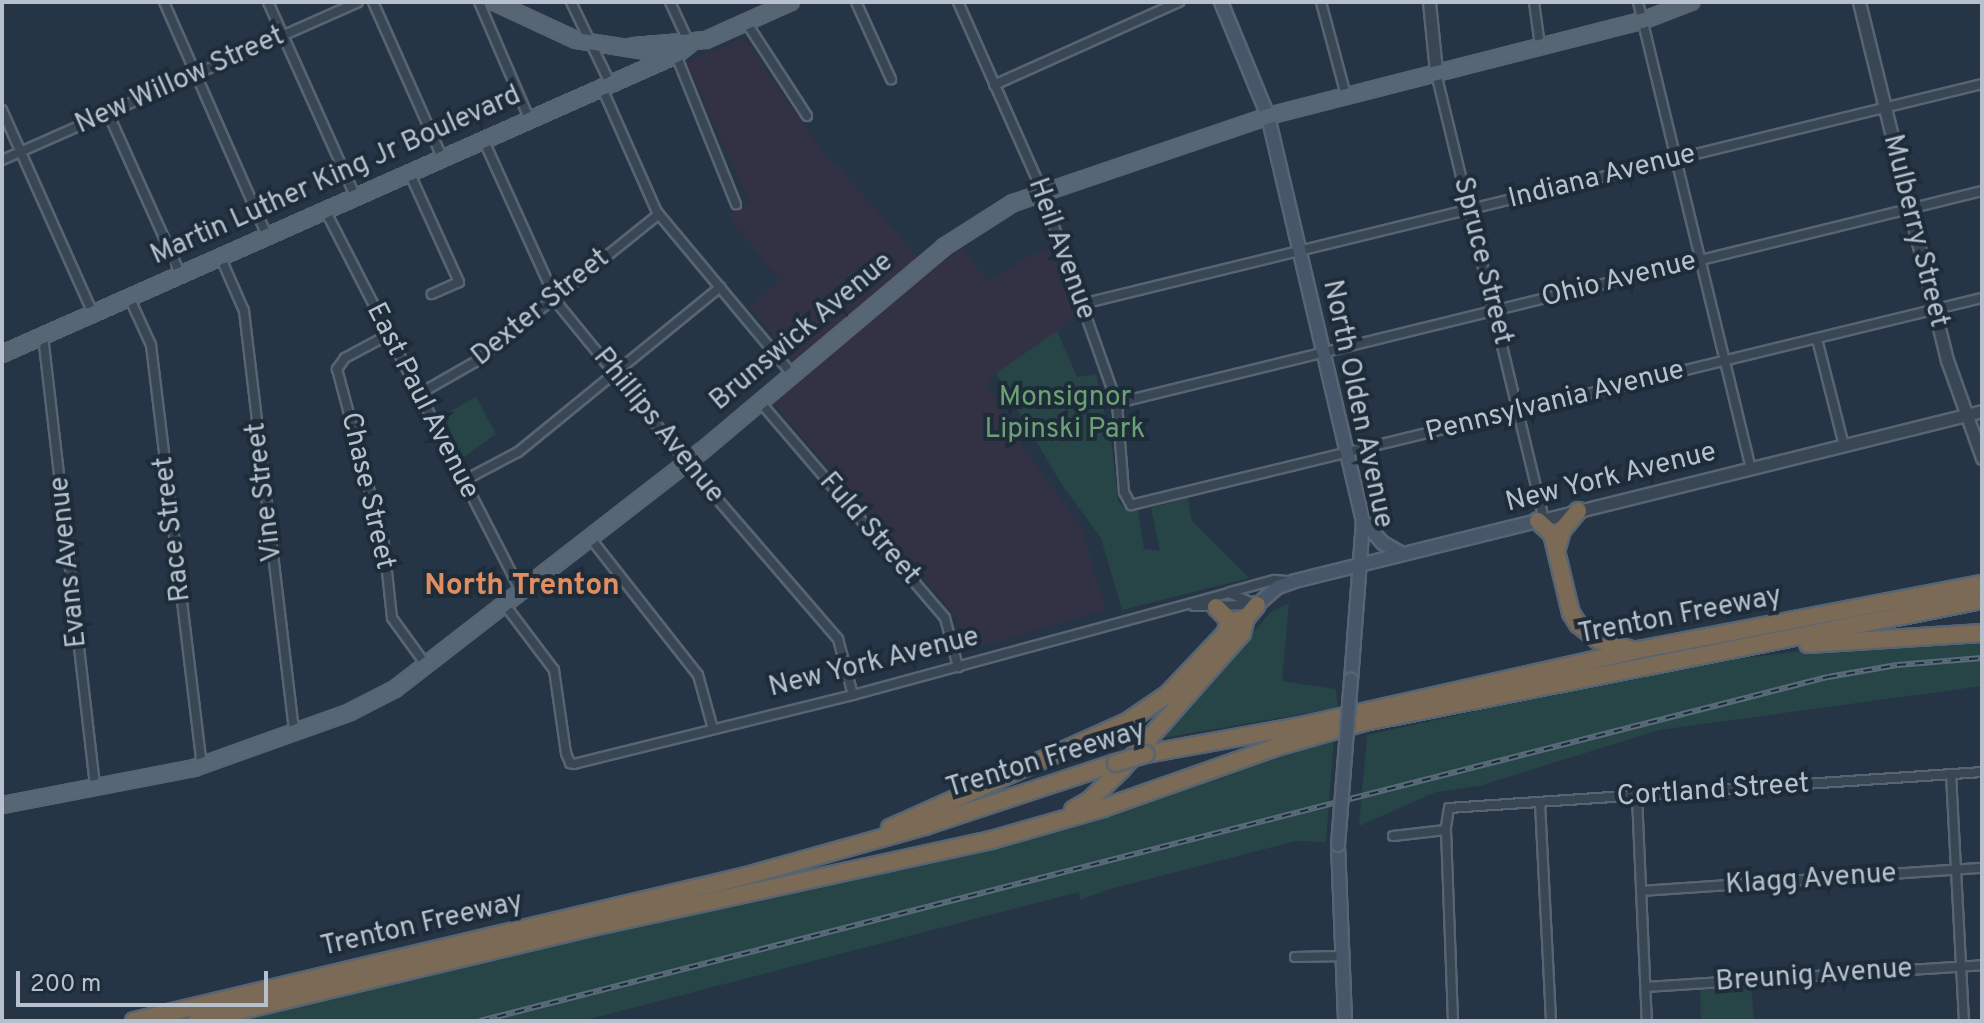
<!DOCTYPE html>
<style>
body{margin:0}
#map{position:relative;width:1984px;height:1023px;overflow:hidden;background:#253545;font-family:Overpass,sans-serif}
div>[style]{position:absolute}
[style*='--x']{left:calc(var(--x)*1px);top:calc(var(--y)*1px);width:calc(var(--w)*1px);rotate:calc(var(--a)*1deg)}
.medical>*{inset:0;background:#333245}
.green>*{inset:0;background:#274546}
.roads{filter:drop-shadow(2px 0 #586472) drop-shadow(-2px 0 #586472) drop-shadow(0 2px #586472) drop-shadow(0 -2px #586472)}
.minor>*{height:8px;margin:-4px;padding:0 4px;transform-origin:4px;border-radius:4px;background:#394754}
.tertiary>*{height:11px;margin:-5.5px;padding:0 5.5px;transform-origin:5.5px;border-radius:5.5px;background:#394754}
.secondary>*{height:12px;margin:-6px;padding:0 6px;transform-origin:6px;border-radius:6px;background:#475668}
.primary>*{height:14px;margin:-7px;padding:0 7px;transform-origin:7px;border-radius:7px;background:#576674}
.motorway>*{height:16px;margin:-8px;padding:0 8px;transform-origin:8px;border-radius:8px;background:#7b6a56}
.rail>*{height:6px;margin-top:-3px;transform-origin:0;background:repeating-linear-gradient(90deg,#1e2c3a 0 9px,#5b6b7b 0 18px);box-sizing:border-box;border-block:2px solid #5b6b7b}
.bridges{filter:drop-shadow(2px 0 #586472) drop-shadow(-2px 0 #586472) drop-shadow(0 2px #586472) drop-shadow(0 -2px #586472)}
.secondary-bridge>*{height:12px;margin:-6px;padding:0 6px;transform-origin:6px;border-radius:6px;background:#475668}
.motorway-bridge>*{height:16px;margin:-8px;padding:0 8px;transform-origin:8px;border-radius:8px;background:#7b6a56}
span{translate:-50% -50%;white-space:nowrap;text-align:center;line-height:1.15;-webkit-text-stroke:8px #1e2c3a;paint-order:stroke}
.street-label{font-size:28px;color:#b7c1ce}
.park-label{font-size:28px;color:#6ca174}
.neighbourhood-label{font-size:30px;color:#df8e61;font-weight:700}
.frame{position:absolute;inset:0;border:4px solid #b7c1ce;pointer-events:none}
.scale{position:absolute;left:16px;top:971px;width:252px;height:36px;box-sizing:border-box;border:4px solid #b7c1ce;border-top:0;padding-left:10px;font-size:24px;line-height:28px;white-space:nowrap;color:#b7c1ce;-webkit-text-stroke:6px #1e2c3a;paint-order:stroke}
</style>
<div id="map">
<div class="medical">
<i style="clip-path:polygon(744px 38px,828px 160px,839px 168px,930px 271px,963px 248px,988px 282px,1026px 258px,1051px 247px,1075px 314px,1057px 331px,996px 373px,986px 384px,1021px 445px,1081px 527px,1106px 610px,968px 650px,956px 616px,773px 403px,806px 375px,750px 307px,780px 280px,728px 217px,749px 201px,686px 62px)"></i>
</div>
<div class="green">
<i style="clip-path:polygon(1057px 331px,1077px 377px,1096px 374px,1112px 447px,1118px 501px,1127px 510px,1138px 510px,1144px 549px,1160px 551px,1151px 508px,1188px 498px,1192px 521px,1249px 578px,1122px 610px,1101px 538px,1062px 485px,996px 373px)"></i>
<i style="clip-path:polygon(476px 397px,496px 434px,461px 459px,444px 415px)"></i>
<i style="clip-path:polygon(1289px 603px,1282px 681px,1336px 689px,1338px 708px,1156px 739px,1271px 612px)"></i>
<i style="clip-path:polygon(1982px 641px,1982px 686px,1659px 730px,1479px 786px,1436px 792px,1359px 826px,1367px 735px,1690px 664px,1812px 650px)"></i>
<i style="clip-path:polygon(1334px 737px,1326px 842px,1296px 841px,1110px 889px,1080px 900px,1079px 892px,582px 1021px,237px 1021px,578px 939px,997px 849px)"></i>
<i style="clip-path:polygon(1751px 986px,1754px 1021px,1701px 1021px,1700px 990px)"></i>
</div>
<div class="roads">
<div class="minor">
<i style="--x:164;--y:2;--w:255;--a:66.2"></i>
<i style="--x:268;--y:2;--w:213;--a:65.8"></i>
<i style="--x:373;--y:2;--w:170;--a:66"></i>
<i style="--x:479;--y:2;--w:126;--a:66.7"></i>
<i style="--x:571;--y:2;--w:90;--a:64.3"></i>
<i style="--x:670;--y:2;--w:45;--a:65.1"></i>
<i style="--x:856;--y:2;--w:85;--a:65.6"></i>
<i style="--x:958;--y:2;--w:199;--a:66"></i>
<i style="--x:1039;--y:184;--w:232;--a:70.4"></i>
<i style="--x:1117;--y:403;--w:89;--a:85.5"></i>
<i style="--x:1124;--y:492;--w:15;--a:62"></i>
<i style="--x:1131;--y:505;--w:876;--a:-13.67"></i>
<i style="--x:1321;--y:2;--w:96;--a:75"></i>
<i style="--x:1534;--y:2;--w:44;--a:82.2"></i>
<i style="--x:1638;--y:2;--w:480;--a:76.4"></i>
<i style="--x:746;--y:22;--w:112;--a:57"></i>
<i style="--x:676;--y:55;--w:161;--a:68.1"></i>
<i style="--x:1436;--y:73;--w:459;--a:76.4"></i>
<i style="--x:994;--y:85;--w:203;--a:-24.2"></i>
<i style="--x:602;--y:88;--w:136;--a:66.1"></i>
<i style="--x:657;--y:212;--w:211;--a:50.2"></i>
<i style="--x:2;--y:110;--w:222;--a:65.9"></i>
<i style="--x:108;--y:113;--w:175;--a:65.8"></i>
<i style="--x:483;--y:139;--w:181;--a:65.6"></i>
<i style="--x:558;--y:304;--w:244;--a:50.8"></i>
<i style="--x:712;--y:493;--w:193;--a:49.2"></i>
<i style="--x:838;--y:639;--w:58;--a:75"></i>
<i style="--x:2;--y:160;--w:389;--a:-23.9"></i>
<i style="--x:409;--y:172;--w:121;--a:65.6"></i>
<i style="--x:459;--y:282;--w:30;--a:156"></i>
<i style="--x:325;--y:210;--w:429;--a:62.8"></i>
<i style="--x:220;--y:256;--w:60;--a:66.4"></i>
<i style="--x:244;--y:311;--w:425;--a:83.2"></i>
<i style="--x:129;--y:297;--w:53;--a:65.4"></i>
<i style="--x:151;--y:345;--w:423;--a:83.1"></i>
<i style="--x:1082;--y:304;--w:926;--a:-13.74"></i>
<i style="--x:388;--y:335;--w:49;--a:151.9"></i>
<i style="--x:345;--y:358;--w:14;--a:126"></i>
<i style="--x:337;--y:369;--w:181;--a:75"></i>
<i style="--x:384;--y:544;--w:74;--a:83.8"></i>
<i style="--x:392;--y:618;--w:58;--a:54.1"></i>
<i style="--x:43;--y:336;--w:455;--a:83.4"></i>
<i style="--x:1817;--y:339;--w:110;--a:75.8"></i>
<i style="--x:419;--y:394;--w:64;--a:-29.7"></i>
<i style="--x:475;--y:362;--w:236;--a:-38.8"></i>
<i style="--x:760;--y:402;--w:284;--a:49.4"></i>
<i style="--x:945;--y:618;--w:51;--a:75.1"></i>
<i style="--x:1117;--y:403;--w:891;--a:-13.77"></i>
<i style="--x:463;--y:481;--w:62;--a:-27.8"></i>
<i style="--x:518;--y:452;--w:261;--a:-39.2"></i>
<i style="--x:591;--y:539;--w:173;--a:51.8"></i>
<i style="--x:698;--y:675;--w:56;--a:74.5"></i>
<i style="--x:1230;--y:592;--w:46;--a:-15.3"></i>
<i style="--x:1274;--y:580;--w:13;--a:4"></i>
<i style="--x:505;--y:605;--w:81;--a:53"></i>
<i style="--x:554;--y:670;--w:84;--a:81.8"></i>
<i style="--x:566;--y:753;--w:11;--a:68"></i>
<i style="--x:570;--y:763;--w:4;--a:14"></i>
<i style="--x:574;--y:764;--w:287;--a:-13.9"></i>
<i style="--x:853;--y:695;--w:390;--a:-15.2"></i>
<i style="--x:1229;--y:593;--w:30;--a:23"></i>
<i style="--x:1194;--y:606;--w:62;--a:-0.9"></i>
<i style="--x:1951;--y:774;--w:247;--a:87"></i>
<i style="--x:1637;--y:796;--w:225;--a:87.5"></i>
<i style="--x:1540;--y:803;--w:218;--a:87.1"></i>
<i style="--x:1393;--y:836;--w:53;--a:-6.5"></i>
<i style="--x:1641;--y:891;--w:342;--a:-3.9"></i>
<i style="--x:1295;--y:957;--w:47;--a:-1.2"></i>
<i style="--x:1646;--y:987;--w:337;--a:-3.7"></i>
<i style="--x:1453;--y:1021;--w:194;--a:-92.1"></i>
<i style="--x:1446;--y:827;--w:19;--a:-81"></i>
<i style="--x:1449;--y:808;--w:534;--a:-3.86"></i>
</div>
<div class="tertiary">
<i style="--x:1429;--y:2;--w:69;--a:84.2"></i>
<i style="--x:1859;--y:2;--w:369;--a:76.2"></i>
<i style="--x:1947;--y:360;--w:104;--a:70.3"></i>
<i style="--x:1538;--y:521;--w:457;--a:-13.9"></i>
</div>
<div class="secondary">
<i style="--x:1221;--y:2;--w:123;--a:67.6"></i>
<i style="--x:1268;--y:116;--w:416;--a:76.8"></i>
<i style="--x:1363;--y:521;--w:159;--a:94.3"></i>
<i style="--x:1363;--y:521;--w:30;--a:48"></i>
<i style="--x:1383;--y:543;--w:22;--a:30"></i>
<i style="--x:1257;--y:605;--w:28;--a:-41"></i>
<i style="--x:1278;--y:587;--w:18;--a:-19"></i>
<i style="--x:1295;--y:581;--w:250;--a:-13.9"></i>
<i style="--x:1338;--y:845;--w:176;--a:87.7"></i>
</div>
<div class="primary">
<i style="--x:494;--y:2;--w:90;--a:24.9"></i>
<i style="--x:576;--y:40;--w:96;--a:9"></i>
<i style="--x:633;--y:46;--w:73;--a:-4.7"></i>
<i style="--x:706;--y:40;--w:93;--a:-24.1"></i>
<i style="--x:2;--y:354;--w:737;--a:-23.92"></i>
<i style="--x:676;--y:55;--w:18;--a:-38"></i>
<i style="--x:2;--y:805;--w:196;--a:-10.9"></i>
<i style="--x:194;--y:768;--w:166;--a:-19.7"></i>
<i style="--x:350;--y:712;--w:51;--a:-27.1"></i>
<i style="--x:395;--y:689;--w:388;--a:-37.8"></i>
<i style="--x:702;--y:451;--w:317;--a:-40.1"></i>
<i style="--x:944;--y:247;--w:82;--a:-32.5"></i>
<i style="--x:1013;--y:203;--w:269;--a:-18.8"></i>
<i style="--x:1268;--y:116;--w:386;--a:-14.3"></i>
<i style="--x:1642;--y:21;--w:53;--a:-21.2"></i>
</div>
<div class="motorway">
<i style="--x:1538;--y:521;--w:19;--a:43"></i>
<i style="--x:1552;--y:534;--w:81;--a:76.5"></i>
<i style="--x:1571;--y:613;--w:13;--a:58"></i>
<i style="--x:1578;--y:624;--w:26;--a:39"></i>
<i style="--x:1598;--y:640;--w:32;--a:16"></i>
<i style="--x:1557;--y:548;--w:19;--a:-74"></i>
<i style="--x:1562;--y:530;--w:25;--a:-50"></i>
<i style="--x:1216;--y:607;--w:18;--a:45"></i>
<i style="--x:1229;--y:620;--w:16;--a:105"></i>
<i style="--x:1808;--y:644;--w:174;--a:-3.6"></i>
<i style="--x:1146;--y:754;--w:162;--a:-10.3"></i>
<i style="--x:1305;--y:725;--w:341;--a:-12.7"></i>
<i style="--x:1638;--y:650;--w:350;--a:-10.9"></i>
<i style="--x:1073;--y:810;--w:20;--a:-30"></i>
<i style="--x:1090;--y:800;--w:43;--a:-44.1"></i>
<i style="--x:1121;--y:770;--w:183;--a:-48.5"></i>
<i style="--x:1242;--y:633;--w:16;--a:-75"></i>
<i style="--x:890;--y:828;--w:260;--a:-24.1"></i>
<i style="--x:1127;--y:722;--w:50;--a:-34.3"></i>
<i style="--x:1168;--y:694;--w:102;--a:-46.6"></i>
<i style="--x:1238;--y:620;--w:8;--a:-14"></i>
<i style="--x:1246;--y:618;--w:17;--a:-50"></i>
<i style="--x:134;--y:1021;--w:629;--a:-13.33"></i>
<i style="--x:746;--y:876;--w:186;--a:-15.6"></i>
<i style="--x:925;--y:826;--w:201;--a:-18.3"></i>
<i style="--x:197;--y:1021;--w:406;--a:-13.4"></i>
<i style="--x:592;--y:927;--w:408;--a:-12.3"></i>
<i style="--x:991;--y:840;--w:116;--a:-15.9"></i>
<i style="--x:1103;--y:808;--w:183;--a:-19.4"></i>
<i style="--x:1276;--y:747;--w:92;--a:-15.7"></i>
<i style="--x:1365;--y:722;--w:629;--a:-11.18"></i>
</div>
</div>
<div class="rail">
<i style="--x:480;--y:1021;--w:1391;--a:-14.32"></i>
<i style="--x:1828;--y:677;--w:70;--a:-9.9"></i>
<i style="--x:1897;--y:665;--w:85;--a:-4.7"></i>
</div>
<div class="bridges">
<div class="secondary-bridge">
<i style="--x:1338;--y:845;--w:166;--a:-85.5"></i>
</div>
<div class="motorway-bridge">
<i style="--x:1116;--y:763;--w:31;--a:-17"></i>
</div>
</div>
<div class="street-label">
<span style="left:180px;top:81px;rotate:-24deg">New Willow Street</span>
<span style="left:336px;top:176px;rotate:-24deg">Martin Luther King Jr Boulevard</span>
<span style="left:1602px;top:177px;rotate:-14deg">Indiana Avenue</span>
<span style="left:1915px;top:231px;rotate:76deg">Mulberry Street</span>
<span style="left:1061px;top:249px;rotate:70deg">Heil Avenue</span>
<span style="left:1482px;top:261px;rotate:76deg">Spruce Street</span>
<span style="left:1619px;top:280px;rotate:-14deg">Ohio Avenue</span>
<span style="left:541px;top:308px;rotate:-39deg">Dexter Street</span>
<span style="left:802px;top:332px;rotate:-40deg">Brunswick Avenue</span>
<span style="left:422px;top:401px;rotate:63deg">East Paul Avenue</span>
<span style="left:1555px;top:402px;rotate:-14deg">Pennsylvania Avenue</span>
<span style="left:1357px;top:404px;rotate:78deg">North Olden Avenue</span>
<span style="left:658px;top:426px;rotate:51deg">Phillips Avenue</span>
<span style="left:1611px;top:478px;rotate:-14deg">New York Avenue</span>
<span style="left:367px;top:491px;rotate:77deg">Chase Street</span>
<span style="left:265px;top:492px;rotate:-97deg">Vine Street</span>
<span style="left:173px;top:529px;rotate:-97deg">Race Street</span>
<span style="left:869px;top:529px;rotate:49deg">Fuld Street</span>
<span style="left:69px;top:562px;rotate:-96deg">Evans Avenue</span>
<span style="left:1680px;top:616px;rotate:-11deg">Trenton Freeway</span>
<span style="left:874px;top:663px;rotate:-14deg">New York Avenue</span>
<span style="left:1046px;top:760px;rotate:-17deg">Trenton Freeway</span>
<span style="left:1713px;top:791px;rotate:-4deg">Cortland Street</span>
<span style="left:1811px;top:880px;rotate:-4deg">Klagg Avenue</span>
<span style="left:422px;top:925px;rotate:-13deg">Trenton Freeway</span>
<span style="left:1814px;top:976px;rotate:-4deg">Breunig Avenue</span>
</div>
<div class="park-label">
<span style="left:1065px;top:414px">Monsignor<br>Lipinski Park</span>
</div>
<div class="neighbourhood-label">
<span style="left:522px;top:587px">North Trenton</span>
</div>
<div class="frame"></div>
<div class="scale">200 m</div>
</div>
